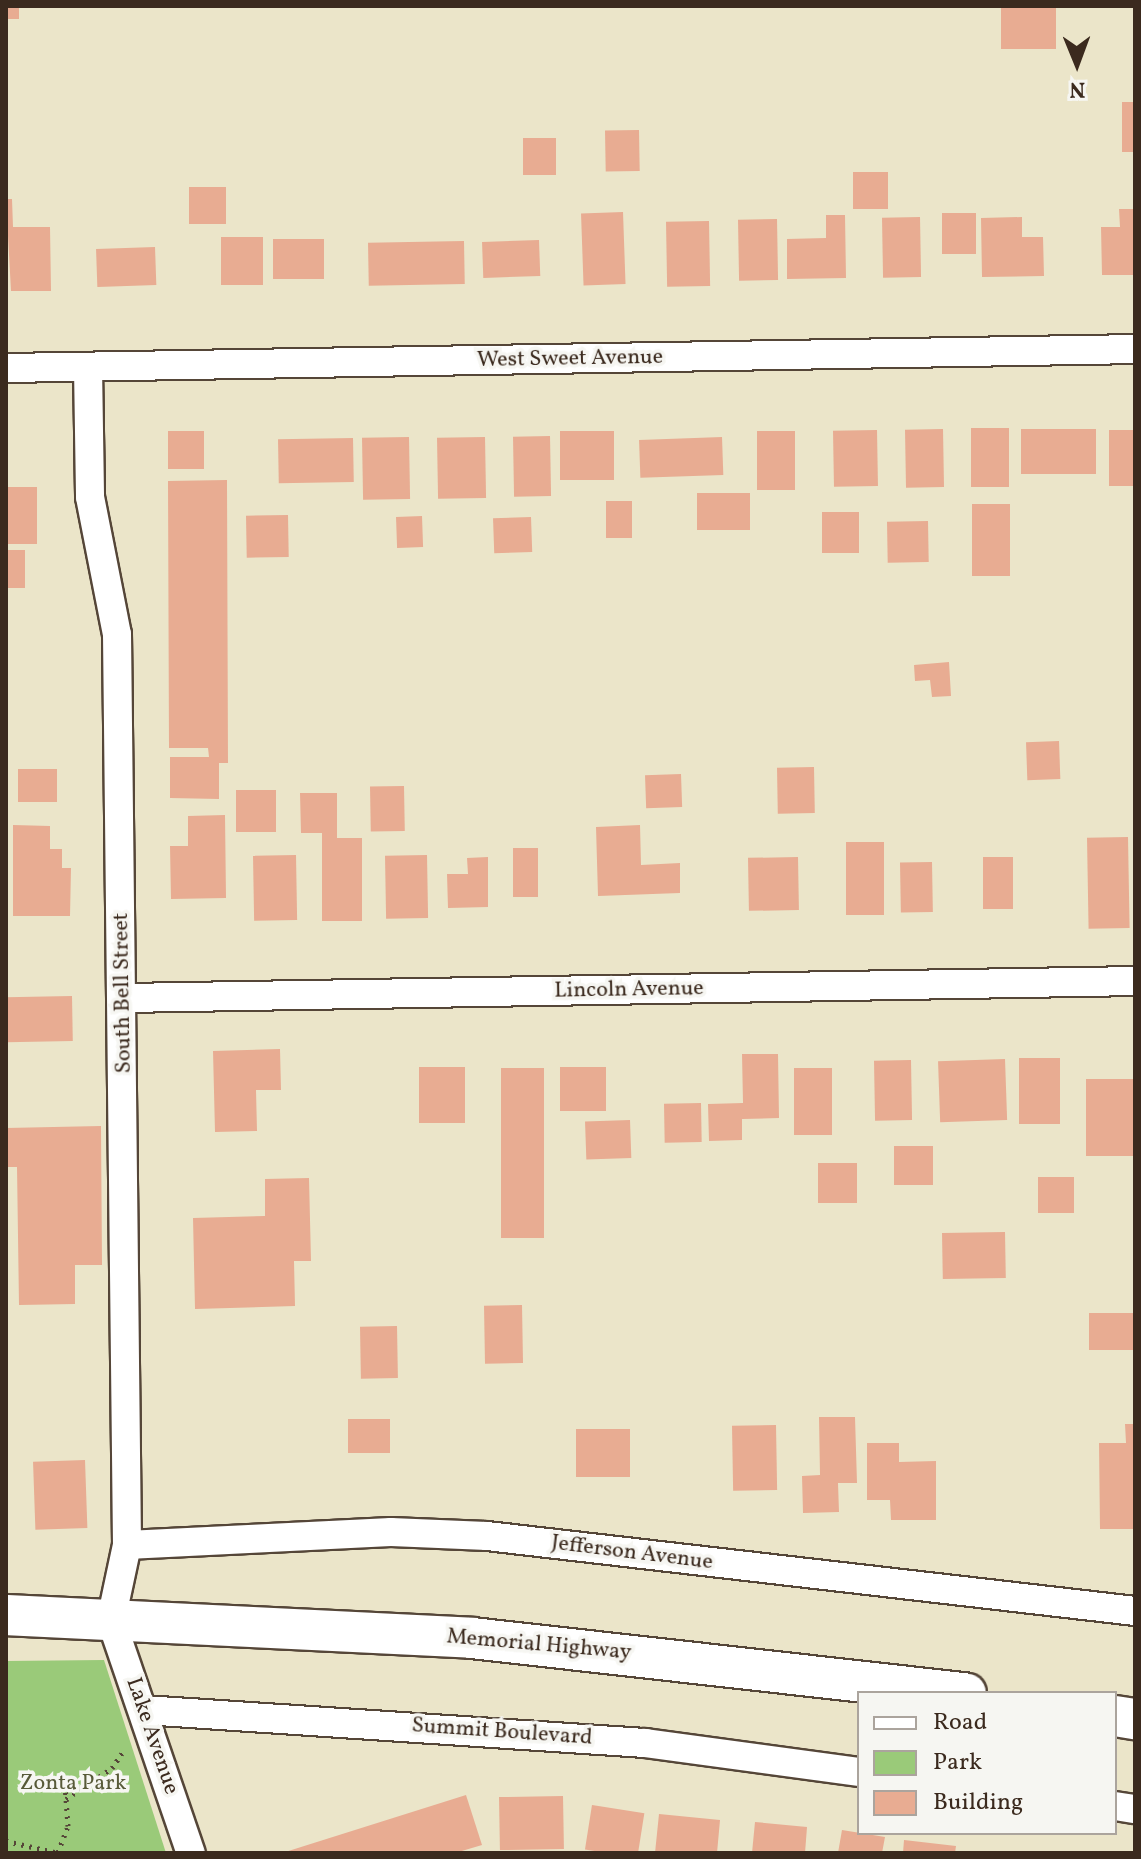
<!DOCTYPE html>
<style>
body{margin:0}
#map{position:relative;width:1141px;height:1859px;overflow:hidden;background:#ebe5c9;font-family:Vollkorn,serif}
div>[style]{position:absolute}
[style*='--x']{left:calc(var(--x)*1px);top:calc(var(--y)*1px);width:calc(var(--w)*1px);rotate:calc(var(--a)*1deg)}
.green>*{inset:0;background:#9aca79}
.building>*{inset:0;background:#e8ac92;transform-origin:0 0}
.path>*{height:5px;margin-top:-2.5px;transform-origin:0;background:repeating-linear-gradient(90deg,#554638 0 2px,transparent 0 8px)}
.roads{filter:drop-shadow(2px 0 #554638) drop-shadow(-2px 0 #554638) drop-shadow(0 2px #554638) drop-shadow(0 -2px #554638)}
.street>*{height:28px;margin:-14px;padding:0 14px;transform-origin:14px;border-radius:14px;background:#fff}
.secondary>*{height:40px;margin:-20px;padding:0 20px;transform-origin:20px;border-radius:20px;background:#fff}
span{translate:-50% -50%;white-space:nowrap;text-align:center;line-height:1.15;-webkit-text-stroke:7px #f6f6f2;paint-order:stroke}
.street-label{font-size:22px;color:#3b2a1e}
.park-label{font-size:22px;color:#585a39}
.frame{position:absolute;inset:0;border:8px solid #3b2a1e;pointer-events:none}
.legend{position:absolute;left:857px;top:1691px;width:260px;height:144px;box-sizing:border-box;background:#f6f6f2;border:2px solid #aba49d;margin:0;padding:10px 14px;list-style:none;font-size:24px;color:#3b2a1e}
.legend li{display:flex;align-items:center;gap:16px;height:40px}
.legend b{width:40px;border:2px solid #aba49d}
.north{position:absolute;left:1037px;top:24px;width:80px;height:80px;-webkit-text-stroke:6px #f6f6f2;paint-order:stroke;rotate:179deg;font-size:22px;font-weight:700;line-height:32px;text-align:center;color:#3b2a1e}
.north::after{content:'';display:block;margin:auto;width:28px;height:36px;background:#3b2a1e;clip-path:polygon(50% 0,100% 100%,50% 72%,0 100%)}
</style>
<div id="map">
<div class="green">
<i style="clip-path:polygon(104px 1660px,166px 1853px,6px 1853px,6px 1661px)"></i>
</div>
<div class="building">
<i style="left:6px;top:6px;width:13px;height:13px"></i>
<i style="left:1001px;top:6px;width:55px;height:43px"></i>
<i style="left:1135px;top:102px;width:50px;height:13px;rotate:90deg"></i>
<i style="left:639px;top:130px;width:41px;height:34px;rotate:89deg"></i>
<i style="left:523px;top:138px;width:33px;height:37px"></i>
<i style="left:853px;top:172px;width:35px;height:37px"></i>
<i style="left:189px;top:187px;width:37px;height:37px"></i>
<i style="clip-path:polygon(6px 199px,12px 199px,13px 227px,50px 227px,51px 291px,11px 291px)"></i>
<i style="clip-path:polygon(1119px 209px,1135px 209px,1135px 275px,1102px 275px,1101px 227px,1120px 227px)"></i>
<i style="left:623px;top:212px;width:72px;height:42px;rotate:88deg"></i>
<i style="left:976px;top:213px;width:41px;height:34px;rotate:90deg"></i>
<i style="clip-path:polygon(826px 215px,845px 215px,846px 278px,787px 279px,787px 239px,826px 238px)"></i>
<i style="left:920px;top:217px;width:60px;height:38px;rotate:89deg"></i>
<i style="clip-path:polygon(1022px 217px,1022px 237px,1043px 237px,1044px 276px,982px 277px,981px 218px)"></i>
<i style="left:777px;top:219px;width:61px;height:39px;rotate:89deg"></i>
<i style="left:709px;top:221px;width:65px;height:43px;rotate:89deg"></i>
<i style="left:221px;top:237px;width:42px;height:48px"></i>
<i style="left:324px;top:239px;width:40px;height:51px;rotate:90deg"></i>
<i style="left:539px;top:240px;width:36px;height:57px;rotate:88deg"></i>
<i style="left:464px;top:241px;width:43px;height:96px;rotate:89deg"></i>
<i style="left:155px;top:247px;width:38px;height:59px;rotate:88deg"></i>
<i style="left:971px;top:428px;width:38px;height:59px"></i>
<i style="left:943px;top:429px;width:58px;height:38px;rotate:89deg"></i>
<i style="left:1096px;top:429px;width:45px;height:75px;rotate:90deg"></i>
<i style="left:877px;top:430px;width:56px;height:44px;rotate:89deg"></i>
<i style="left:1109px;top:430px;width:26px;height:56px"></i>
<i style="left:204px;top:431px;width:38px;height:36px;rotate:90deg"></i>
<i style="left:614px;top:431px;width:49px;height:54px;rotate:90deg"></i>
<i style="left:757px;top:431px;width:38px;height:59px"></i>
<i style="left:550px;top:436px;width:60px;height:37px;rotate:89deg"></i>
<i style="left:409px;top:437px;width:62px;height:47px;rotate:89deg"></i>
<i style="left:485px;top:437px;width:61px;height:48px;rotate:89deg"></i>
<i style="left:722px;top:437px;width:38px;height:83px;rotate:88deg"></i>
<i style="left:353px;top:438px;width:44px;height:75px;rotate:89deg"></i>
<i style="clip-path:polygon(227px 480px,228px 763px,219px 763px,219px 799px,170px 798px,170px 757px,209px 757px,208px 748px,169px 748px,168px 481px)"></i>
<i style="left:6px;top:487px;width:31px;height:57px"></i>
<i style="left:697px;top:493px;width:53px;height:37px"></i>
<i style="left:606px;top:501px;width:26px;height:37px"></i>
<i style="left:972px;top:504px;width:38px;height:72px"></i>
<i style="left:822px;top:512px;width:37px;height:41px"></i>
<i style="left:288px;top:515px;width:42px;height:42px;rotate:89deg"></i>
<i style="left:422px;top:516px;width:31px;height:26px;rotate:88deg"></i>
<i style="left:531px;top:517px;width:35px;height:38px;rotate:88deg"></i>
<i style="left:928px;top:521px;width:41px;height:41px;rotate:89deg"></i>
<i style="left:6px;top:550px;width:19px;height:38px"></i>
<i style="clip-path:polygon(949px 662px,951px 696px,932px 697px,930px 680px,915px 681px,914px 665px)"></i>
<i style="left:1059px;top:741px;width:38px;height:33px;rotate:88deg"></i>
<i style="left:814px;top:767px;width:46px;height:37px;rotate:89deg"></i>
<i style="left:18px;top:769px;width:39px;height:33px"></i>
<i style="left:681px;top:774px;width:33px;height:36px;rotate:88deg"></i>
<i style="left:404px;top:786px;width:45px;height:34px;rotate:89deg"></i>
<i style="left:276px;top:790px;width:42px;height:40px;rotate:90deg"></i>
<i style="clip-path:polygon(300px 793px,337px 793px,337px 838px,362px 838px,362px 921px,322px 921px,322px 833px,301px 833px)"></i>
<i style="clip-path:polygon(225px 815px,226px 898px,171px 899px,170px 846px,188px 846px,188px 816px)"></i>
<i style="clip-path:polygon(13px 825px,50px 826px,50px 849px,62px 849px,62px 868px,71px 868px,70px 916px,13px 916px)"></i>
<i style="clip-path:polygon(640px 825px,641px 865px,680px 863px,680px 893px,598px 896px,596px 827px)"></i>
<i style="left:1128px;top:837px;width:91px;height:41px;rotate:89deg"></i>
<i style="left:846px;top:842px;width:38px;height:73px"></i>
<i style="left:513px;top:848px;width:25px;height:49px"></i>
<i style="left:296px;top:855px;width:65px;height:43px;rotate:89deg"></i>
<i style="left:427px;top:855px;width:63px;height:42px;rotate:89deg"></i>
<i style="clip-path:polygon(488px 857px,488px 907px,448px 908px,447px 874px,468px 874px,467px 858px)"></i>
<i style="left:798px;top:857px;width:53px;height:50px;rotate:89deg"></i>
<i style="left:983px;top:857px;width:30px;height:52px"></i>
<i style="left:932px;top:862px;width:50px;height:32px;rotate:89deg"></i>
<i style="left:72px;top:996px;width:45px;height:66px;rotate:89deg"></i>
<i style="clip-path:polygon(280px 1049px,281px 1090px,256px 1090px,257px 1131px,215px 1132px,213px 1051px)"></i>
<i style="clip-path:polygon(742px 1054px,778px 1054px,779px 1118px,742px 1119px,742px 1140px,709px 1141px,708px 1104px,743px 1103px)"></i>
<i style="left:1019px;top:1058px;width:41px;height:66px"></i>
<i style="left:1005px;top:1059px;width:61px;height:67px;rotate:88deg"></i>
<i style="left:911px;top:1060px;width:60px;height:37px;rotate:89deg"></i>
<i style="left:419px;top:1067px;width:46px;height:56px"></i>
<i style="left:560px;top:1067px;width:46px;height:44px"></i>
<i style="left:501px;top:1068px;width:43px;height:170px"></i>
<i style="left:794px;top:1068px;width:38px;height:67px"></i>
<i style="left:1135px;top:1079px;width:77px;height:49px;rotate:90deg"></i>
<i style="left:701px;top:1103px;width:39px;height:37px;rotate:89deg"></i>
<i style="left:630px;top:1120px;width:38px;height:45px;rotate:88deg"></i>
<i style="clip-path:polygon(101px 1126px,102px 1265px,75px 1265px,75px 1304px,19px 1305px,17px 1167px,6px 1167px,6px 1128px)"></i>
<i style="left:894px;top:1146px;width:39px;height:39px"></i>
<i style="left:818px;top:1163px;width:39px;height:40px"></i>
<i style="left:1038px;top:1177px;width:36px;height:36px"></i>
<i style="clip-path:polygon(309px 1178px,311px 1261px,294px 1261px,295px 1306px,195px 1309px,193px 1218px,265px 1216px,265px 1179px)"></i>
<i style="left:1005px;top:1232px;width:46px;height:63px;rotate:89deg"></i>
<i style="left:522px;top:1305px;width:58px;height:38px;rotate:89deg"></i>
<i style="left:1133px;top:1313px;width:37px;height:44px;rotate:90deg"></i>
<i style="left:397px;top:1326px;width:52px;height:37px;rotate:89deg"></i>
<i style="clip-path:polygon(819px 1417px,855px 1417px,857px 1483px,838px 1483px,839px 1512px,803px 1513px,802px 1476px,820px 1475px)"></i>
<i style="left:390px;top:1419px;width:34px;height:42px;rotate:90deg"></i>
<i style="clip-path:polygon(1125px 1424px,1135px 1424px,1135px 1529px,1100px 1529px,1099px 1443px,1126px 1443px)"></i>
<i style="left:776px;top:1425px;width:65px;height:44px;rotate:89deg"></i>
<i style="left:576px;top:1429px;width:54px;height:48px"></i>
<i style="clip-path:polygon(867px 1443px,899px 1443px,899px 1462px,936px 1461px,936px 1520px,891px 1520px,890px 1500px,867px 1500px)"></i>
<i style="left:85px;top:1460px;width:68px;height:52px;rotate:88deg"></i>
<i style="clip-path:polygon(466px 1795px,482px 1845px,455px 1853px,282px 1853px)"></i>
<i style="left:563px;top:1796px;width:53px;height:64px;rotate:89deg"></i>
<i style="left:592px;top:1805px;width:53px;height:45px;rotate:9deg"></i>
<i style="clip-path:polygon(659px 1814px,720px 1820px,717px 1853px,655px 1853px)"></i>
<i style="clip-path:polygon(755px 1822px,807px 1827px,805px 1853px,752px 1853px)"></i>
<i style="clip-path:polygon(842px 1830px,885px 1837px,882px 1853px,838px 1853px)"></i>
<i style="clip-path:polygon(904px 1840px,956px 1846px,955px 1853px,903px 1853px)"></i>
</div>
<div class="path">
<i style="--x:66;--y:1799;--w:55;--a:-34"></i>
<i style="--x:112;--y:1768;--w:23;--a:-56"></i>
<i style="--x:6;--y:1841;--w:54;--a:12.8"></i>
<i style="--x:58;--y:1852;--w:28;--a:-69"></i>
<i style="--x:68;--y:1826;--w:54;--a:-94.2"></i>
</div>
<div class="roads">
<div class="street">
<i style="--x:88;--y:367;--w:130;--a:89.1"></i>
<i style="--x:90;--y:497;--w:140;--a:78.9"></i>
<i style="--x:117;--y:634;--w:911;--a:89.37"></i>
<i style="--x:127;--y:1545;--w:77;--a:102"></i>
<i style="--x:111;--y:1620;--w:246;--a:71.1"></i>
<i style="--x:6;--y:368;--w:1129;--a:-0.96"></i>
<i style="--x:124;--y:998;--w:1011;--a:-0.96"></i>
<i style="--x:127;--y:1545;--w:264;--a:-2.8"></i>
<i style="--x:391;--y:1532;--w:96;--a:2.4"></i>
<i style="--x:487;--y:1536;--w:652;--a:6.6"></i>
<i style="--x:144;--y:1710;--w:502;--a:3.77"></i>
<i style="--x:645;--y:1743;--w:216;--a:7.7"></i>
<i style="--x:1115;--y:1806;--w:20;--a:9"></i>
</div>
<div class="secondary">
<i style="--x:6;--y:1615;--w:467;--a:2.8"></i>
<i style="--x:472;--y:1638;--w:497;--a:6.4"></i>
<i style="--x:1115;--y:1716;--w:20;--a:9"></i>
</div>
</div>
<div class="street-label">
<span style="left:570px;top:359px;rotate:-1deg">West Sweet Avenue</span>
<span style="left:629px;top:990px;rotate:-1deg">Lincoln Avenue</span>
<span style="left:123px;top:993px;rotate:-91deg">South Bell Street</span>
<span style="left:632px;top:1553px;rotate:7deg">Jefferson Avenue</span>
<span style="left:539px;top:1645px;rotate:5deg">Memorial Highway</span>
<span style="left:502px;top:1732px;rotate:4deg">Summit Boulevard</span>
<span style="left:152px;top:1736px;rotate:71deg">Lake Avenue</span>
</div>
<div class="park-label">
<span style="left:73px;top:1784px">Zonta Park</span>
</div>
<div class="frame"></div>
<ul class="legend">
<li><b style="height:10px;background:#fff"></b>Road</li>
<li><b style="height:22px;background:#9aca79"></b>Park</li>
<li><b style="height:22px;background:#e8ac92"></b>Building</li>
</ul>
<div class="north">N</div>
</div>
